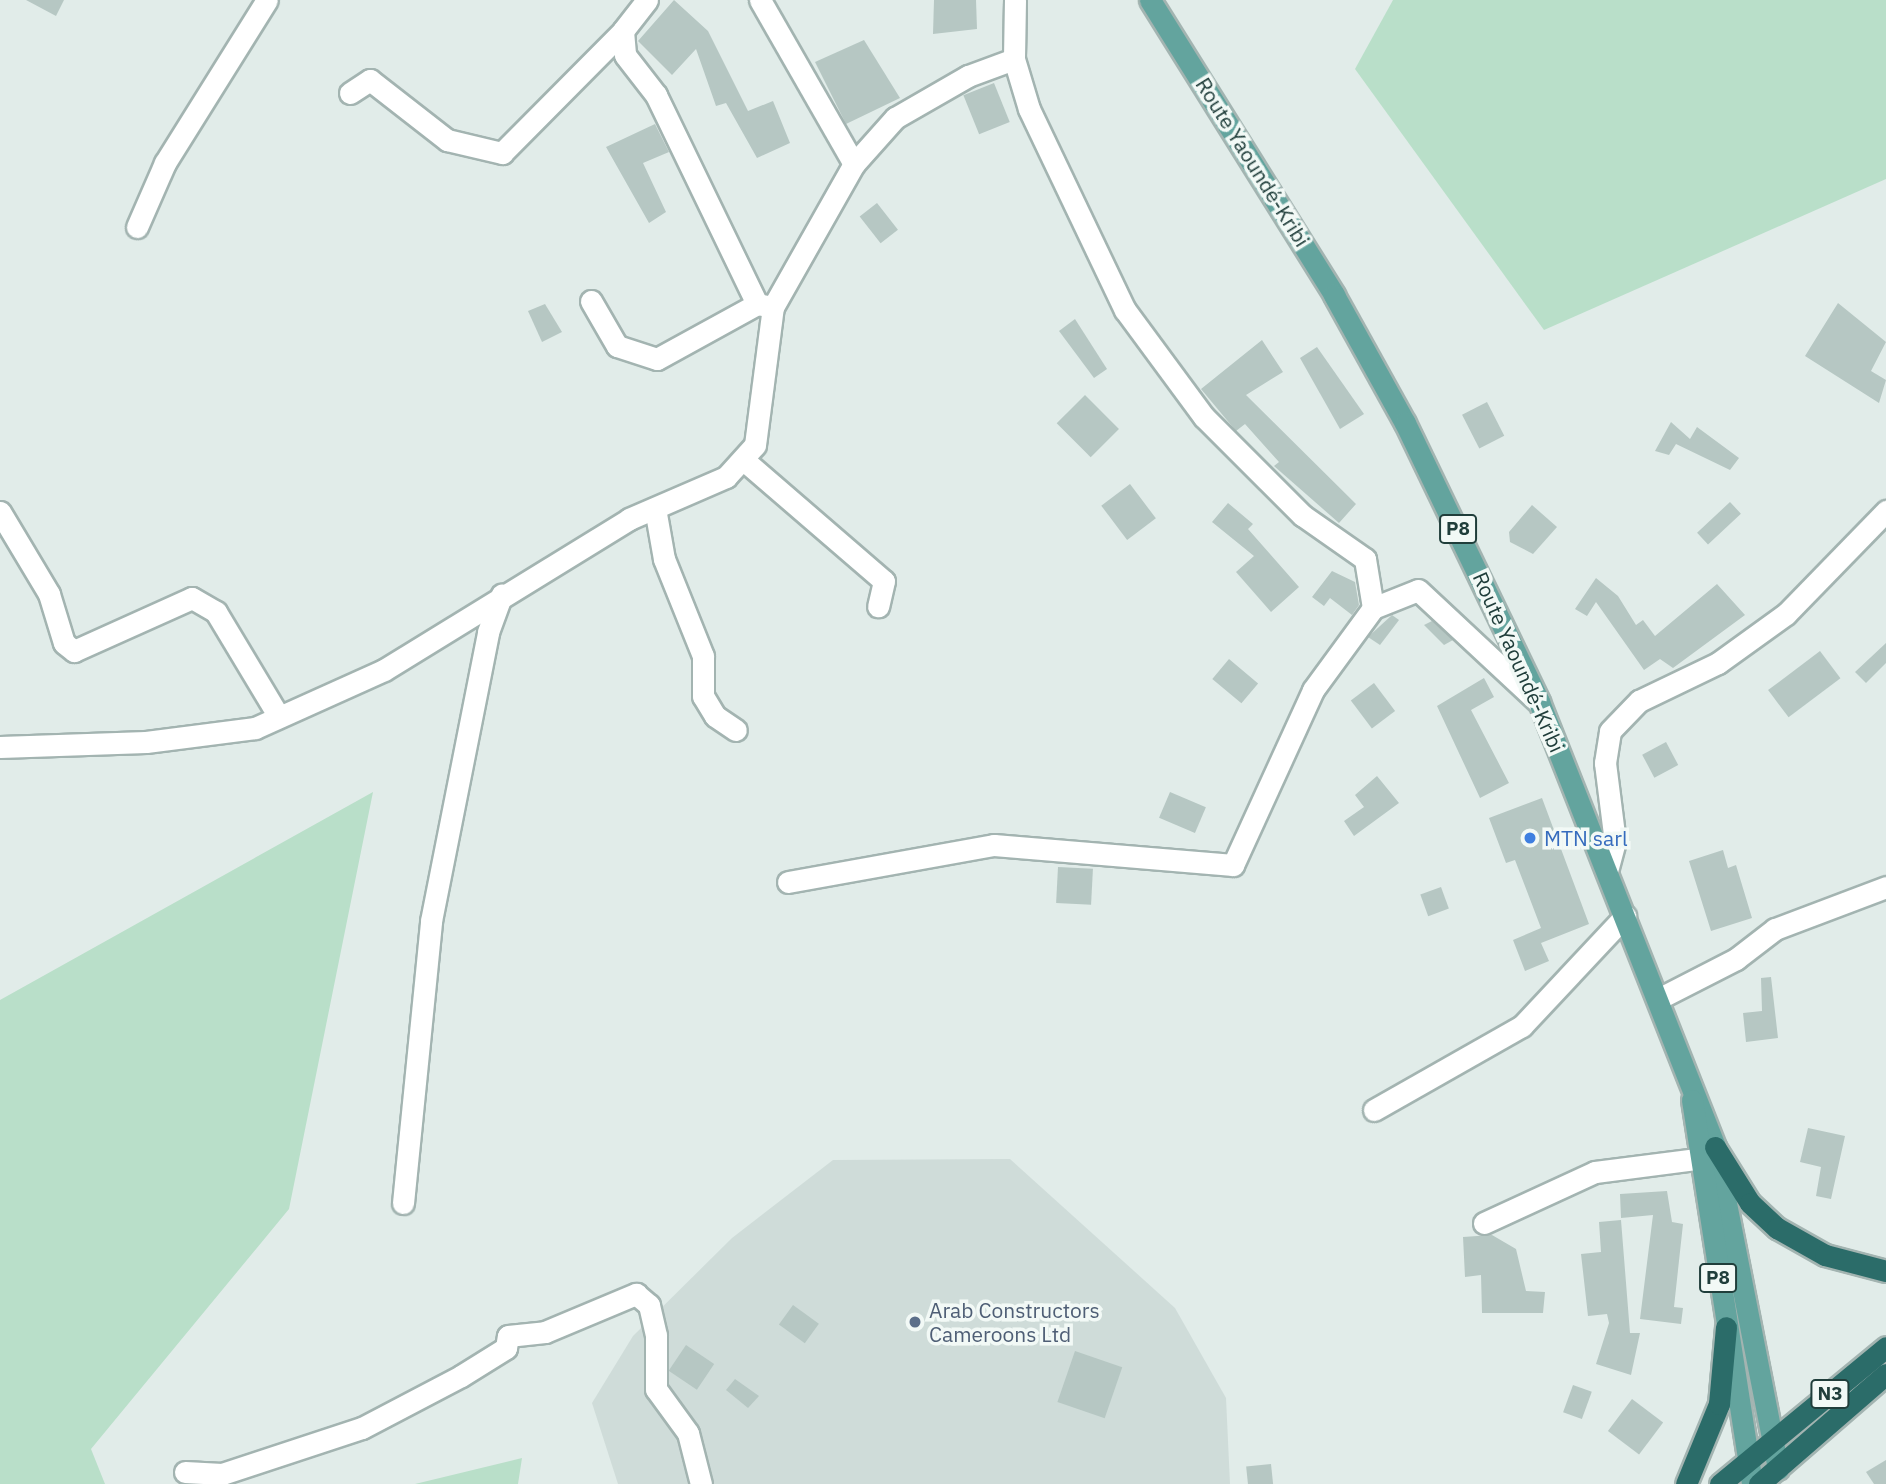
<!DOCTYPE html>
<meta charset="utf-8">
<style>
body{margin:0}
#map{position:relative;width:1886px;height:1484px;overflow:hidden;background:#e1ece9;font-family:"IBM Plex Sans",sans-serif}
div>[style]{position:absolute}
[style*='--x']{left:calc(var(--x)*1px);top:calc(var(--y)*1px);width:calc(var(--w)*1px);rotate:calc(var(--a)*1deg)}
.built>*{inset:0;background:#cfdcd9}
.green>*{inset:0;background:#b9dfc9}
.building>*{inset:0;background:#b6c7c3;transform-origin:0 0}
.roads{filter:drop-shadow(2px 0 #a3b4b1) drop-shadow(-2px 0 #a3b4b1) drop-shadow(0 2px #a3b4b1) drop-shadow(0 -2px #a3b4b1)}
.minor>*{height:21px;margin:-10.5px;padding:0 10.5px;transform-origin:10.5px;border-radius:10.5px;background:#fff}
.major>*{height:21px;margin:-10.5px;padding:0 10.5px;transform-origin:10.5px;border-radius:10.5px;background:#63a49e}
.highway>*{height:21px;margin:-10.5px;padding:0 10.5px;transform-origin:10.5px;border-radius:10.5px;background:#2b6c69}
.dots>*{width:19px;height:19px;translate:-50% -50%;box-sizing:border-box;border:4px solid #f2f9f6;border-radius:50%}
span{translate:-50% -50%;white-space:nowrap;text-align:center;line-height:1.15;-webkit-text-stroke:7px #f2f9f6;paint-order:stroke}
.shield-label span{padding:2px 5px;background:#f2f9f6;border:2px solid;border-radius:5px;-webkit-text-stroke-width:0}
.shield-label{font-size:19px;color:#203e3b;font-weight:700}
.street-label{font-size:21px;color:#203e3b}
.shop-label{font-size:21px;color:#366cbe}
.left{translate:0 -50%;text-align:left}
.service-label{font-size:21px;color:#4e5e75}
</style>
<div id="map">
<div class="built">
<i style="clip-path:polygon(1010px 1159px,1175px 1308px,1226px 1398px,1230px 1484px,618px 1484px,592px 1403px,633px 1336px,732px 1238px,833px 1160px)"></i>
</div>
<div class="green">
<i style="clip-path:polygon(1393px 0,1886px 0,1886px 179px,1544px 330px,1355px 69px)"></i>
<i style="clip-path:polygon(373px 792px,289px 1209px,91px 1449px,105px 1484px,0 1484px,0 1000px)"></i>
<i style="clip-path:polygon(522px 1458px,518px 1484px,415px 1484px)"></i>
</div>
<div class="building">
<i style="clip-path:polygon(26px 0,64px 0,56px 16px)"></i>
<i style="clip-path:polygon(674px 0,708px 31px,748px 111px,773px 101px,790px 143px,757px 158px,726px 103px,716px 106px,696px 49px,672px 75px,638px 41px)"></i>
<i style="clip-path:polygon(934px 0,976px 0,977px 29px,933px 34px)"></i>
<i style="clip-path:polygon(864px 40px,900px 98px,846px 124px,815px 62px)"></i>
<i style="left:994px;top:83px;width:42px;height:33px;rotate:68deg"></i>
<i style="clip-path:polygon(655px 124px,669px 152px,643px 163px,666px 212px,649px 223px,606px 147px)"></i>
<i style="left:877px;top:203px;width:34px;height:22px;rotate:52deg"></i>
<i style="clip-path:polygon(1838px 303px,1886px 342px,1871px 371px,1886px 380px,1879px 403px,1805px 356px)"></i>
<i style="clip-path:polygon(545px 304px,562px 332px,542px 342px,528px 311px)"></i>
<i style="clip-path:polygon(1075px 319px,1107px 369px,1094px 378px,1059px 331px)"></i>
<i style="clip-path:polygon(1262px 340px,1283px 372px,1246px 395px,1356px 504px,1339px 523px,1274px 466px,1279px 462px,1245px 424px,1236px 431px,1201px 389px)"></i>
<i style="clip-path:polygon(1317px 347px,1364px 414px,1340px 429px,1300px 358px)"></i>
<i style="left:1085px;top:395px;width:48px;height:40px;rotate:45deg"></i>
<i style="left:1487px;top:402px;width:38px;height:28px;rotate:63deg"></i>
<i style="clip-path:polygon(1671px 422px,1690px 439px,1697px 427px,1739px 458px,1730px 470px,1676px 444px,1669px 455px,1655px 451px)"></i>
<i style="left:1130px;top:484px;width:43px;height:36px;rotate:53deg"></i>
<i style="left:1730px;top:502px;width:16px;height:45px;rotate:47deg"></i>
<i style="clip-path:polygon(1228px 503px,1253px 524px,1248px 529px,1299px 587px,1271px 612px,1236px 572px,1254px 556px,1212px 522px)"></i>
<i style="clip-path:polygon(1532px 505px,1557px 527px,1533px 554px,1510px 542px,1509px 532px)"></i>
<i style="clip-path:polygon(1332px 571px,1355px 582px,1359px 605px,1352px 615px,1330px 598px,1324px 606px,1312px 597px)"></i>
<i style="clip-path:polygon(1596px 578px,1618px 596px,1636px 625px,1643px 620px,1655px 636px,1717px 584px,1745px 615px,1673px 668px,1660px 659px,1644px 670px,1596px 602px,1587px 616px,1575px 609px)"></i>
<i style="clip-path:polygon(1392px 615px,1399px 620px,1380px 645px,1368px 637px)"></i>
<i style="clip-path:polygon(1432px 621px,1453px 640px,1444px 645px,1424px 625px)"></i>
<i style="clip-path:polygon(1886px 643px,1886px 663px,1866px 683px,1855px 672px)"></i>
<i style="left:1820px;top:651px;width:34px;height:65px;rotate:53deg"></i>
<i style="left:1229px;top:659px;width:38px;height:26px;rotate:40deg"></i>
<i style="clip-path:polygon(1484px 678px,1494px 697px,1471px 710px,1509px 783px,1480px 798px,1437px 706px)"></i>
<i style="left:1374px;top:683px;width:35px;height:29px;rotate:53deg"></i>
<i style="left:1666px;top:742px;width:26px;height:27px;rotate:62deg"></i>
<i style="clip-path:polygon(1377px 776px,1399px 803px,1354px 836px,1344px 821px,1364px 807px,1355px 795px)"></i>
<i style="left:1170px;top:792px;width:39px;height:28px;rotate:23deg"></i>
<i style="clip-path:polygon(1542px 798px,1589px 924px,1541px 943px,1549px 961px,1525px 971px,1513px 940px,1541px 928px,1515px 860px,1506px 863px,1489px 818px)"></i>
<i style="clip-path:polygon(1723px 850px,1728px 868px,1736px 865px,1752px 918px,1711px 931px,1689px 861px)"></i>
<i style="left:1058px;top:867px;width:35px;height:36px;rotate:3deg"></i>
<i style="left:1441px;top:887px;width:23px;height:22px;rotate:70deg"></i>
<i style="clip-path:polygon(1771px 977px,1778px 1038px,1746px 1042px,1743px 1013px,1762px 1011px,1761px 978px)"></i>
<i style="clip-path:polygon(1808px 1128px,1845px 1136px,1831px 1199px,1816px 1196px,1821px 1167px,1800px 1162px)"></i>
<i style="clip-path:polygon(1667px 1191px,1672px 1222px,1683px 1224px,1674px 1307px,1683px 1308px,1681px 1324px,1640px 1319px,1653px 1215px,1621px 1218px,1620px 1194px)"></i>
<i style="clip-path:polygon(1621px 1220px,1630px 1333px,1640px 1333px,1631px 1375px,1596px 1364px,1609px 1323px,1607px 1314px,1588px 1316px,1581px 1254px,1601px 1252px,1599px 1222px)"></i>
<i style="clip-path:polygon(1492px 1235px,1516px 1249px,1526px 1291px,1545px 1292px,1543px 1313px,1482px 1313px,1481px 1275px,1465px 1277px,1463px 1237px)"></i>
<i style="left:793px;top:1305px;width:32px;height:24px;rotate:36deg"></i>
<i style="left:686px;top:1345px;width:34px;height:31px;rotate:34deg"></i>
<i style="left:1075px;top:1351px;width:50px;height:54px;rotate:19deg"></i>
<i style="clip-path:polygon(735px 1379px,759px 1396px,748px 1408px,726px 1390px)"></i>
<i style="left:1573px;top:1385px;width:20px;height:29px;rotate:20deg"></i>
<i style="left:1632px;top:1399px;width:39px;height:40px;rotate:37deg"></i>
<i style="clip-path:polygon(1886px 1460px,1886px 1484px,1874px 1484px,1866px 1472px)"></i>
<i style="left:1271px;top:1464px;width:20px;height:25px;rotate:84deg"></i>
</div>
<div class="roads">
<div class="minor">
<i style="--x:647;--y:0;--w:39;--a:128"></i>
<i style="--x:623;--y:31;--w:24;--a:85"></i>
<i style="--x:625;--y:55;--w:51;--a:52.2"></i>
<i style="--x:656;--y:95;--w:232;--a:64.2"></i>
<i style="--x:757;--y:304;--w:16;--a:11"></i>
<i style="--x:760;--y:0;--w:189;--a:60.2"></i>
<i style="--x:1015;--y:0;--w:59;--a:91"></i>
<i style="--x:1014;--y:59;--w:52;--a:73.3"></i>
<i style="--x:1029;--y:109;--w:223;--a:64.5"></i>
<i style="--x:1125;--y:310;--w:133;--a:53.6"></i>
<i style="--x:1204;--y:417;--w:139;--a:45"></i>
<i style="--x:1302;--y:515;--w:77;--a:34.9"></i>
<i style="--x:1365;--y:559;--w:50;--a:80.7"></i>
<i style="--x:350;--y:93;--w:24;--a:-33"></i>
<i style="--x:370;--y:80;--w:98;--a:37.9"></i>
<i style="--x:447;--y:140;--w:57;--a:13.3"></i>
<i style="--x:502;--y:153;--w:172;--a:-45.2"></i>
<i style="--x:137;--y:227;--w:70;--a:-66.4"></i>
<i style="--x:165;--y:163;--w:192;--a:-58"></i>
<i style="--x:591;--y:301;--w:52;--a:60"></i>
<i style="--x:617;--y:346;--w:42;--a:18"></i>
<i style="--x:657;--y:359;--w:114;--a:-28.8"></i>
<i style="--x:746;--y:462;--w:182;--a:40.8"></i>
<i style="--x:884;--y:581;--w:26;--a:103"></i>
<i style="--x:655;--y:508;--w:52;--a:80"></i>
<i style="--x:664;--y:559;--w:105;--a:68.1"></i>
<i style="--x:703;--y:656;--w:40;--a:90"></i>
<i style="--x:703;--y:696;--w:23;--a:59"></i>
<i style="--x:715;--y:716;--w:25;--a:34"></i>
<i style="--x:0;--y:512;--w:96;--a:59.1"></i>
<i style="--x:49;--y:594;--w:51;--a:73"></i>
<i style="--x:64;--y:643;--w:13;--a:39"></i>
<i style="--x:74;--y:651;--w:129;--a:-24.2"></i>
<i style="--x:192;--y:598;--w:28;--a:30"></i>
<i style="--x:216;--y:612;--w:122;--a:59"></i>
<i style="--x:0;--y:747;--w:146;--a:-2"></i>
<i style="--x:146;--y:742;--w:110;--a:-7.3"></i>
<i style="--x:255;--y:728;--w:141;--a:-24.2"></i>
<i style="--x:384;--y:670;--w:288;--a:-31.6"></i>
<i style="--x:629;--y:519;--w:106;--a:-23.4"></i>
<i style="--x:726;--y:477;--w:43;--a:-47.8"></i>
<i style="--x:755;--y:445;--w:139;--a:-82.6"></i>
<i style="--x:773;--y:307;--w:164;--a:-60.5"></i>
<i style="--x:854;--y:164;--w:62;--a:-48.3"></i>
<i style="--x:895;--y:118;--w:84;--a:-29.9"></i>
<i style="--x:968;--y:76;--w:49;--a:-20.3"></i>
<i style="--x:1607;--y:871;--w:30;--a:-75"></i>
<i style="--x:1615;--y:842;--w:80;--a:-97.2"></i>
<i style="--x:1605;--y:763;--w:32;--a:-81"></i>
<i style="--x:1610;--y:731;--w:42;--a:-46"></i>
<i style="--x:1639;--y:701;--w:88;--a:-25.7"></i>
<i style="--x:1718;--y:663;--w:84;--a:-35.8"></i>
<i style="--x:1786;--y:614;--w:144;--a:-45.8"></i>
<i style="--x:788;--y:882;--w:209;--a:-10.2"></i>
<i style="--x:994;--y:845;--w:240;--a:4.8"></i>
<i style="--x:1233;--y:865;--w:192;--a:-65.4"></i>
<i style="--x:1313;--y:690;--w:102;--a:-53.8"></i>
<i style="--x:1373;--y:608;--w:48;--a:-21.8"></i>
<i style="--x:1418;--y:590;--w:163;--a:43"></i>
<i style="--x:1658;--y:999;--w:88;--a:-27.1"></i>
<i style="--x:1736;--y:959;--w:49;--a:-37.6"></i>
<i style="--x:1775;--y:929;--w:119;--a:-20.7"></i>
<i style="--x:1374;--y:1110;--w:170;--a:-29.6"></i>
<i style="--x:1522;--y:1026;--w:151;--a:-46.9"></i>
<i style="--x:403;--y:1203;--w:283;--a:-84.3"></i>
<i style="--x:431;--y:921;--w:295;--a:-78.8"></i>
<i style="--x:488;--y:632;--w:40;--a:-69.8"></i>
<i style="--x:1484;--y:1223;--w:122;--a:-24.7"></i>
<i style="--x:1595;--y:1172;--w:103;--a:-7.3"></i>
<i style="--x:185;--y:1472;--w:37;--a:3"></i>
<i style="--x:222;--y:1474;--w:147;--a:-18.2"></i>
<i style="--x:362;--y:1428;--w:112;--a:-27.7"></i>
<i style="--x:461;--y:1376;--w:53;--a:-31.9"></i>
<i style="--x:506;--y:1348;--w:12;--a:-81"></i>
<i style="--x:508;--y:1336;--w:37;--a:-6"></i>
<i style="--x:545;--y:1332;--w:99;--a:-22.7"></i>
<i style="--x:636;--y:1294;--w:17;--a:40"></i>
<i style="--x:649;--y:1305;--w:31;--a:77"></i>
<i style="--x:656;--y:1335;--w:54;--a:90"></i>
<i style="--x:656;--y:1389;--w:54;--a:54"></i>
<i style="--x:688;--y:1433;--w:53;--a:75.7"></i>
</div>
<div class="major">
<i style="--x:1150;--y:0;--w:348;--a:58"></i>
<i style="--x:1334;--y:295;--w:146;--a:61"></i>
<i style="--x:1405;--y:423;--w:310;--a:64.3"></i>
<i style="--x:1539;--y:702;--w:479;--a:68.4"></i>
<i style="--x:1715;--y:1147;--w:328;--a:78.9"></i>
<i style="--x:1692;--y:1100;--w:389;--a:81.1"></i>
</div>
<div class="highway">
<i style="--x:1715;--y:1147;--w:66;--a:58"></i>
<i style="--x:1750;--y:1203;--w:37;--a:43"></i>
<i style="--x:1777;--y:1228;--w:55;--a:29.4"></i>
<i style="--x:1825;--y:1255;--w:63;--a:14.7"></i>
<i style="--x:1686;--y:1484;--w:87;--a:-67.6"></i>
<i style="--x:1719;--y:1404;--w:77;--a:-84.8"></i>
<i style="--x:1720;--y:1484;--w:215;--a:-39.5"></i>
<i style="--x:1759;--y:1484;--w:168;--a:-40.9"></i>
</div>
</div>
<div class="dots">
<i style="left:1530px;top:838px;background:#3f7fe0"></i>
<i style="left:915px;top:1322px;background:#5c6f8a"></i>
</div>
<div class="shield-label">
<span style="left:1458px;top:529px">P8</span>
<span style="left:1718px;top:1278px">P8</span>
<span style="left:1830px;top:1394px">N3</span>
</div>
<div class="street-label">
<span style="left:1253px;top:162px;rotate:58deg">Route Yaoundé-Kribi</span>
<span style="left:1519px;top:662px;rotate:66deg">Route Yaoundé-Kribi</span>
</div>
<div class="shop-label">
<span class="left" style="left:1544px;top:838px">MTN sarl</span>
</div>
<div class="service-label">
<span class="left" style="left:929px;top:1322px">Arab Constructors<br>Cameroons Ltd</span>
</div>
</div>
